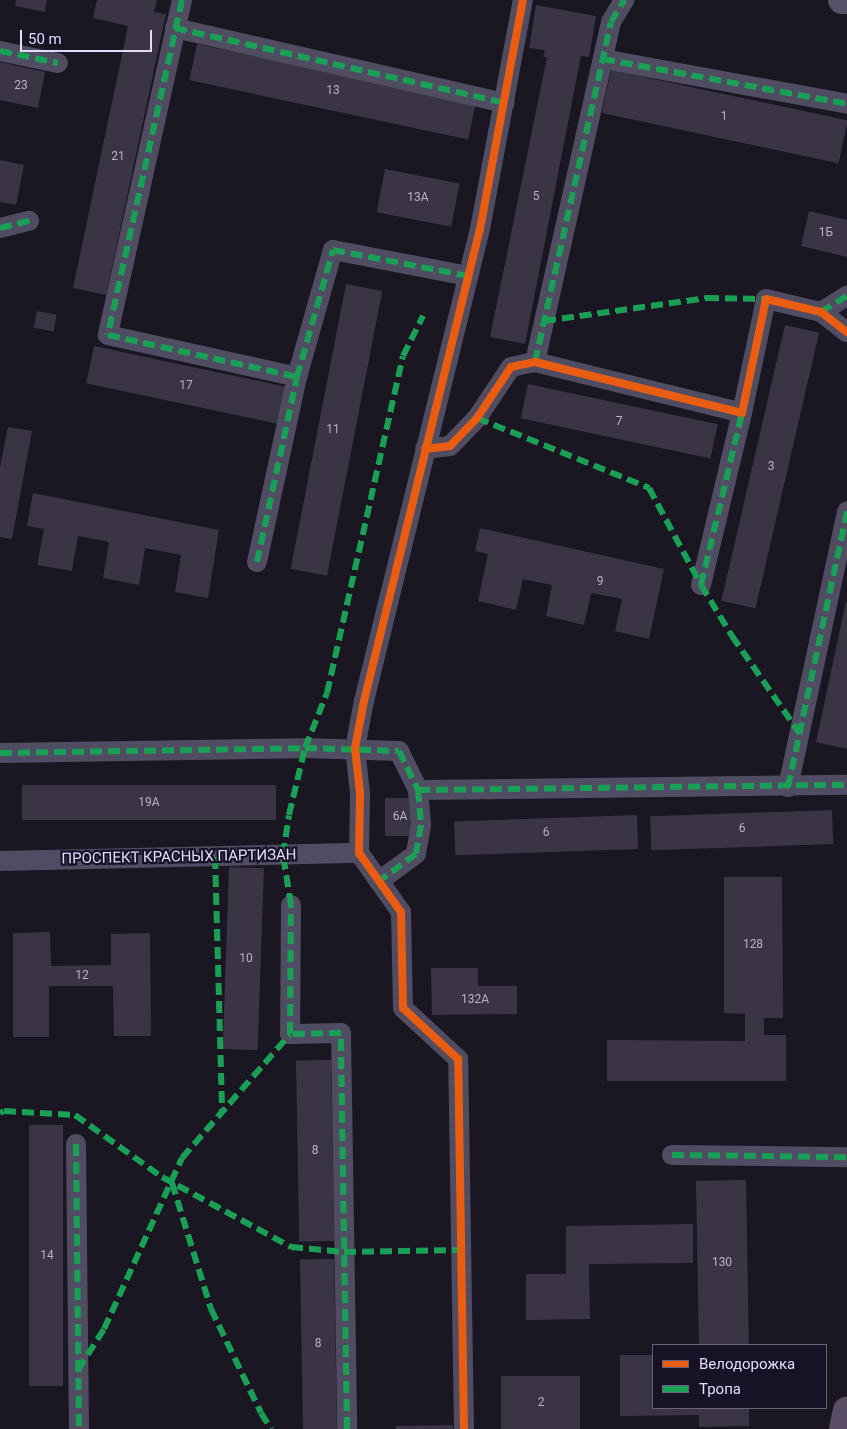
<!DOCTYPE html>
<meta charset="utf-8">
<style>
body{margin:0}
#map{position:relative;width:847px;height:1429px;overflow:hidden;background:#1a1622;font-family:Roboto,sans-serif}
div>[style]{position:absolute}
[style*='--x']{left:calc(var(--x)*1px);top:calc(var(--y)*1px);width:calc(var(--w)*1px);rotate:calc(var(--a)*1deg)}
.building>*{inset:0;background:#3a3444;transform-origin:0 0}
.street>*{height:20px;margin:-10px;padding:0 10px;transform-origin:10px;border-radius:10px;background:#504c61}
.secondary>*{height:28px;margin:-14px;padding:0 14px;transform-origin:14px;border-radius:14px;background:#565167}
.primary>*{height:28px;margin:-14px;padding:0 14px;transform-origin:14px;border-radius:14px;background:#5a4d66}
.quiet>*{height:6px;margin-top:-3px;transform-origin:0;background:repeating-linear-gradient(90deg,#1a9f57 0 12px,transparent 0 18px)}
.cycleway>*{height:8px;margin:-4px;padding:0 4px;transform-origin:4px;border-radius:4px;background:#e95d12}
span{translate:-50% -50%;white-space:nowrap;text-align:center;line-height:1.15;-webkit-text-stroke:4.5px #181226;paint-order:stroke}
.number-label{font-size:12px;color:#b9b0ce}
.number-label span{-webkit-text-stroke-width:0}
.street-label{font-size:15px;color:#e3dafc}
.legend{position:absolute;left:652px;top:1344px;width:175px;height:65px;box-sizing:border-box;background:#181226;border:1px solid #69627c;margin:0;padding:6px 9px;list-style:none;font-size:15px;color:#e3dafc}
.legend li{display:flex;align-items:center;gap:10px;height:25px}
.legend b{width:25px;border:1px solid #69627c}
.scale{position:absolute;left:20px;top:30px;width:132px;height:22px;box-sizing:border-box;border:2px solid #e3dafc;border-top:0;padding-left:6px;font-size:15px;line-height:18px;white-space:nowrap;color:#e3dafc;-webkit-text-stroke:4px #181226;paint-order:stroke}
</style>
<div id="map">
<div class="building">
<i style="clip-path:polygon(16px 0,47px 0,45px 12px,15px 6px)"></i>
<i style="clip-path:polygon(97px 0,157px 0,154px 12px,166px 14px,106px 295px,73px 288px,128px 26px,93px 18px)"></i>
<i style="clip-path:polygon(536px 5px,596px 16px,589px 57px,581px 56px,525px 344px,490px 337px,547px 57px,543px 57px,545px 50px,529px 48px)"></i>
<i style="left:197px;top:44px;width:285px;height:37px;rotate:12deg"></i>
<i style="clip-path:polygon(0 62px,45px 72px,38px 108px,0 100px)"></i>
<i style="left:611px;top:70px;width:242px;height:44px;rotate:12deg"></i>
<i style="clip-path:polygon(0 160px,24px 165px,16px 205px,0 202px)"></i>
<i style="left:385px;top:169px;width:76px;height:44px;rotate:11deg"></i>
<i style="clip-path:polygon(809px 211px,847px 220px,847px 257px,801px 246px)"></i>
<i style="left:346px;top:284px;width:37px;height:290px;rotate:11deg"></i>
<i style="left:37px;top:311px;width:20px;height:17px;rotate:11deg"></i>
<i style="left:785px;top:325px;width:35px;height:283px;rotate:13deg"></i>
<i style="left:94px;top:346px;width:196px;height:38px;rotate:12deg"></i>
<i style="left:528px;top:384px;width:194px;height:35px;rotate:12deg"></i>
<i style="clip-path:polygon(8px 427px,32px 431px,12px 539px,0 537px,0 467px)"></i>
<i style="clip-path:polygon(33px 493px,219px 530px,208px 598px,175px 592px,181px 555px,145px 548px,139px 585px,103px 578px,109px 542px,78px 536px,72px 571px,37px 565px,44px 529px,27px 526px)"></i>
<i style="clip-path:polygon(480px 528px,664px 569px,649px 639px,615px 631px,622px 599px,591px 593px,584px 625px,546px 616px,552px 585px,523px 579px,516px 610px,478px 601px,488px 554px,475px 551px)"></i>
<i style="clip-path:polygon(846px 601px,847px 602px,847px 749px,816px 742px)"></i>
<i style="left:276px;top:785px;width:35px;height:254px;rotate:90deg"></i>
<i style="left:385px;top:798px;width:29px;height:38px"></i>
<i style="left:832px;top:810px;width:34px;height:182px;rotate:88deg"></i>
<i style="left:637px;top:815px;width:34px;height:183px;rotate:88deg"></i>
<i style="left:229px;top:867px;width:35px;height:182px;rotate:2deg"></i>
<i style="clip-path:polygon(724px 877px,782px 877px,783px 1018px,764px 1018px,764px 1035px,786px 1035px,786px 1081px,607px 1081px,607px 1040px,745px 1041px,745px 1014px,724px 1013px)"></i>
<i style="clip-path:polygon(50px 932px,51px 966px,111px 965px,111px 934px,150px 933px,151px 1036px,114px 1036px,113px 986px,49px 986px,49px 1037px,13px 1037px,13px 933px)"></i>
<i style="clip-path:polygon(431px 968px,478px 968px,478px 986px,517px 986px,517px 1014px,432px 1015px)"></i>
<i style="left:331px;top:1060px;width:181px;height:35px;rotate:89deg"></i>
<i style="left:29px;top:1125px;width:34px;height:261px"></i>
<i style="left:746px;top:1180px;width:165px;height:50px;rotate:89deg"></i>
<i style="clip-path:polygon(693px 1224px,693px 1263px,589px 1264px,590px 1319px,526px 1320px,526px 1274px,566px 1274px,566px 1226px)"></i>
<i style="left:334px;top:1259px;width:170px;height:34px;rotate:89deg"></i>
<i style="clip-path:polygon(620px 1355px,653px 1355px,653px 1408px,749px 1408px,749px 1426px,699px 1427px,699px 1415px,620px 1416px)"></i>
<i style="left:580px;top:1376px;width:53px;height:79px;rotate:90deg"></i>
<i style="clip-path:polygon(453px 1425px,453px 1429px,396px 1429px,396px 1426px)"></i>
</div>
<div class="street">
<i style="--x:182;--y:0;--w:343;--a:102.5"></i>
<i style="--x:108;--y:335;--w:194;--a:12.5"></i>
<i style="--x:175;--y:28;--w:338;--a:12.8"></i>
<i style="--x:0;--y:51;--w:59;--a:11.7"></i>
<i style="--x:603;--y:59;--w:248;--a:10.4"></i>
<i style="--x:0;--y:228;--w:30;--a:-14"></i>
<i style="--x:821;--y:312;--w:31;--a:-32"></i>
<i style="--x:535;--y:362;--w:348;--a:-77.4"></i>
<i style="--x:611;--y:22;--w:26;--a:-59"></i>
<i style="--x:425;--y:449;--w:25;--a:-7"></i>
<i style="--x:450;--y:446;--w:39;--a:-46"></i>
<i style="--x:477;--y:418;--w:61;--a:-56.3"></i>
<i style="--x:511;--y:367;--w:25;--a:-12"></i>
<i style="--x:535;--y:362;--w:213;--a:13.8"></i>
<i style="--x:742;--y:413;--w:116;--a:-78.1"></i>
<i style="--x:766;--y:299;--w:57;--a:13.3"></i>
<i style="--x:821;--y:312;--w:33;--a:38"></i>
<i style="--x:257;--y:562;--w:189;--a:-77.8"></i>
<i style="--x:297;--y:377;--w:132;--a:-74.2"></i>
<i style="--x:333;--y:250;--w:137;--a:10.9"></i>
<i style="--x:701;--y:585;--w:177;--a:-76.6"></i>
<i style="--x:0;--y:753;--w:305;--a:-0.9"></i>
<i style="--x:305;--y:748;--w:94;--a:1.8"></i>
<i style="--x:399;--y:751;--w:43;--a:64"></i>
<i style="--x:418;--y:790;--w:35;--a:85"></i>
<i style="--x:421;--y:825;--w:29;--a:100"></i>
<i style="--x:416;--y:854;--w:46;--a:143.9"></i>
<i style="--x:788;--y:787;--w:282;--a:-77.9"></i>
<i style="--x:418;--y:790;--w:429;--a:-0.7"></i>
<i style="--x:0;--y:861;--w:359;--a:-1.3"></i>
<i style="--x:291;--y:905;--w:129;--a:90.4"></i>
<i style="--x:290;--y:1034;--w:51;--a:-1.1"></i>
<i style="--x:341;--y:1033;--w:396;--a:89.1"></i>
<i style="--x:76;--y:1144;--w:285;--a:89.4"></i>
<i style="--x:672;--y:1155;--w:175;--a:0.7"></i>
<i style="--x:464;--y:1429;--w:370;--a:-90.9"></i>
<i style="--x:458;--y:1059;--w:75;--a:-137.2"></i>
<i style="--x:403;--y:1008;--w:96;--a:-91.2"></i>
<i style="--x:401;--y:912;--w:72;--a:-125.4"></i>
<i style="--x:359;--y:853;--w:60;--a:-89"></i>
<i style="--x:360;--y:793;--w:45;--a:-96.3"></i>
<i style="--x:355;--y:748;--w:48;--a:-79.2"></i>
<i style="--x:364;--y:701;--w:486;--a:-76.2"></i>
<i style="--x:480;--y:229;--w:233;--a:-79.4"></i>
</div>
<div class="secondary">
<i style="--x:842;--y:0;--w:5;--a:0"></i>
</div>
<div class="primary">
<i style="--x:843;--y:1429;--w:19;--a:-78"></i>
</div>
<div class="quiet">
<i style="--x:182;--y:0;--w:343;--a:102.5"></i>
<i style="--x:108;--y:335;--w:194;--a:12.5"></i>
<i style="--x:175;--y:28;--w:338;--a:12.8"></i>
<i style="--x:0;--y:51;--w:59;--a:11.7"></i>
<i style="--x:603;--y:59;--w:248;--a:10.4"></i>
<i style="--x:0;--y:228;--w:30;--a:-14"></i>
<i style="--x:821;--y:312;--w:31;--a:-32"></i>
<i style="--x:544;--y:321;--w:165;--a:-8"></i>
<i style="--x:707;--y:298;--w:59;--a:1"></i>
<i style="--x:535;--y:362;--w:348;--a:-77.4"></i>
<i style="--x:611;--y:22;--w:26;--a:-59"></i>
<i style="--x:477;--y:418;--w:186;--a:22.1"></i>
<i style="--x:649;--y:488;--w:110;--a:61.8"></i>
<i style="--x:701;--y:585;--w:60;--a:58.7"></i>
<i style="--x:732;--y:636;--w:119;--a:55.2"></i>
<i style="--x:257;--y:562;--w:189;--a:-77.8"></i>
<i style="--x:297;--y:377;--w:132;--a:-74.2"></i>
<i style="--x:333;--y:250;--w:137;--a:10.9"></i>
<i style="--x:701;--y:585;--w:177;--a:-76.6"></i>
<i style="--x:0;--y:753;--w:305;--a:-0.9"></i>
<i style="--x:305;--y:748;--w:94;--a:1.8"></i>
<i style="--x:399;--y:751;--w:43;--a:64"></i>
<i style="--x:418;--y:790;--w:35;--a:85"></i>
<i style="--x:421;--y:825;--w:29;--a:100"></i>
<i style="--x:416;--y:854;--w:46;--a:143.9"></i>
<i style="--x:788;--y:787;--w:282;--a:-77.9"></i>
<i style="--x:418;--y:790;--w:429;--a:-0.7"></i>
<i style="--x:215;--y:857;--w:256;--a:88.4"></i>
<i style="--x:0;--y:1113;--w:4;--a:-27"></i>
<i style="--x:4;--y:1111;--w:71;--a:3.2"></i>
<i style="--x:75;--y:1115;--w:107;--a:35.5"></i>
<i style="--x:162;--y:1177;--w:147;--a:28.5"></i>
<i style="--x:291;--y:1247;--w:53;--a:5.4"></i>
<i style="--x:344;--y:1252;--w:118;--a:-1"></i>
<i style="--x:76;--y:1144;--w:285;--a:89.4"></i>
<i style="--x:672;--y:1155;--w:175;--a:0.7"></i>
<i style="--x:172;--y:1183;--w:132;--a:72.8"></i>
<i style="--x:211;--y:1309;--w:115;--a:64.3"></i>
<i style="--x:261;--y:1413;--w:19;--a:58"></i>
<i style="--x:78;--y:1370;--w:49;--a:-57.6"></i>
<i style="--x:104;--y:1329;--w:188;--a:-65.5"></i>
<i style="--x:182;--y:1158;--w:164;--a:-48.9"></i>
<i style="--x:347;--y:1429;--w:396;--a:-90.9"></i>
<i style="--x:341;--y:1033;--w:51;--a:178.9"></i>
<i style="--x:290;--y:1034;--w:129;--a:-89.6"></i>
<i style="--x:291;--y:905;--w:51;--a:-99.1"></i>
<i style="--x:283;--y:855;--w:40;--a:-81.5"></i>
<i style="--x:289;--y:815;--w:69;--a:-76.6"></i>
<i style="--x:305;--y:748;--w:59;--a:-68.2"></i>
<i style="--x:327;--y:693;--w:345;--a:-77.3"></i>
<i style="--x:403;--y:356;--w:45;--a:-63.4"></i>
</div>
<div class="cycleway">
<i style="--x:425;--y:449;--w:25;--a:-7"></i>
<i style="--x:450;--y:446;--w:39;--a:-46"></i>
<i style="--x:477;--y:418;--w:61;--a:-56.3"></i>
<i style="--x:511;--y:367;--w:25;--a:-12"></i>
<i style="--x:535;--y:362;--w:213;--a:13.8"></i>
<i style="--x:742;--y:413;--w:116;--a:-78.1"></i>
<i style="--x:766;--y:299;--w:57;--a:13.3"></i>
<i style="--x:821;--y:312;--w:33;--a:38"></i>
<i style="--x:464;--y:1429;--w:370;--a:-90.9"></i>
<i style="--x:458;--y:1059;--w:75;--a:-137.2"></i>
<i style="--x:403;--y:1008;--w:96;--a:-91.2"></i>
<i style="--x:401;--y:912;--w:72;--a:-125.4"></i>
<i style="--x:359;--y:853;--w:60;--a:-89"></i>
<i style="--x:360;--y:793;--w:45;--a:-96.3"></i>
<i style="--x:355;--y:748;--w:48;--a:-79.2"></i>
<i style="--x:364;--y:701;--w:486;--a:-76.2"></i>
<i style="--x:480;--y:229;--w:233;--a:-79.4"></i>
</div>
<div class="number-label">
<span style="left:21px;top:86px">23</span>
<span style="left:333px;top:91px">13</span>
<span style="left:724px;top:117px">1</span>
<span style="left:118px;top:157px">21</span>
<span style="left:536px;top:197px">5</span>
<span style="left:418px;top:198px">13А</span>
<span style="left:826px;top:233px">1Б</span>
<span style="left:186px;top:386px">17</span>
<span style="left:619px;top:422px">7</span>
<span style="left:333px;top:430px">11</span>
<span style="left:771px;top:467px">3</span>
<span style="left:600px;top:582px">9</span>
<span style="left:149px;top:803px">19А</span>
<span style="left:400px;top:817px">6А</span>
<span style="left:742px;top:829px">6</span>
<span style="left:546px;top:833px">6</span>
<span style="left:753px;top:945px">128</span>
<span style="left:246px;top:959px">10</span>
<span style="left:82px;top:976px">12</span>
<span style="left:475px;top:1000px">132А</span>
<span style="left:315px;top:1151px">8</span>
<span style="left:47px;top:1256px">14</span>
<span style="left:722px;top:1263px">130</span>
<span style="left:318px;top:1344px">8</span>
<span style="left:541px;top:1403px">2</span>
</div>
<div class="street-label">
<span style="left:179px;top:857px;rotate:-1deg">ПРОСПЕКТ КРАСНЫХ ПАРТИЗАН</span>
</div>
<ul class="legend">
<li><b style="height:6px;background:#e95d12"></b>Велодорожка</li>
<li><b style="height:6px;background:#1a9f57"></b>Тропа</li>
</ul>
<div class="scale">50 m</div>
</div>
